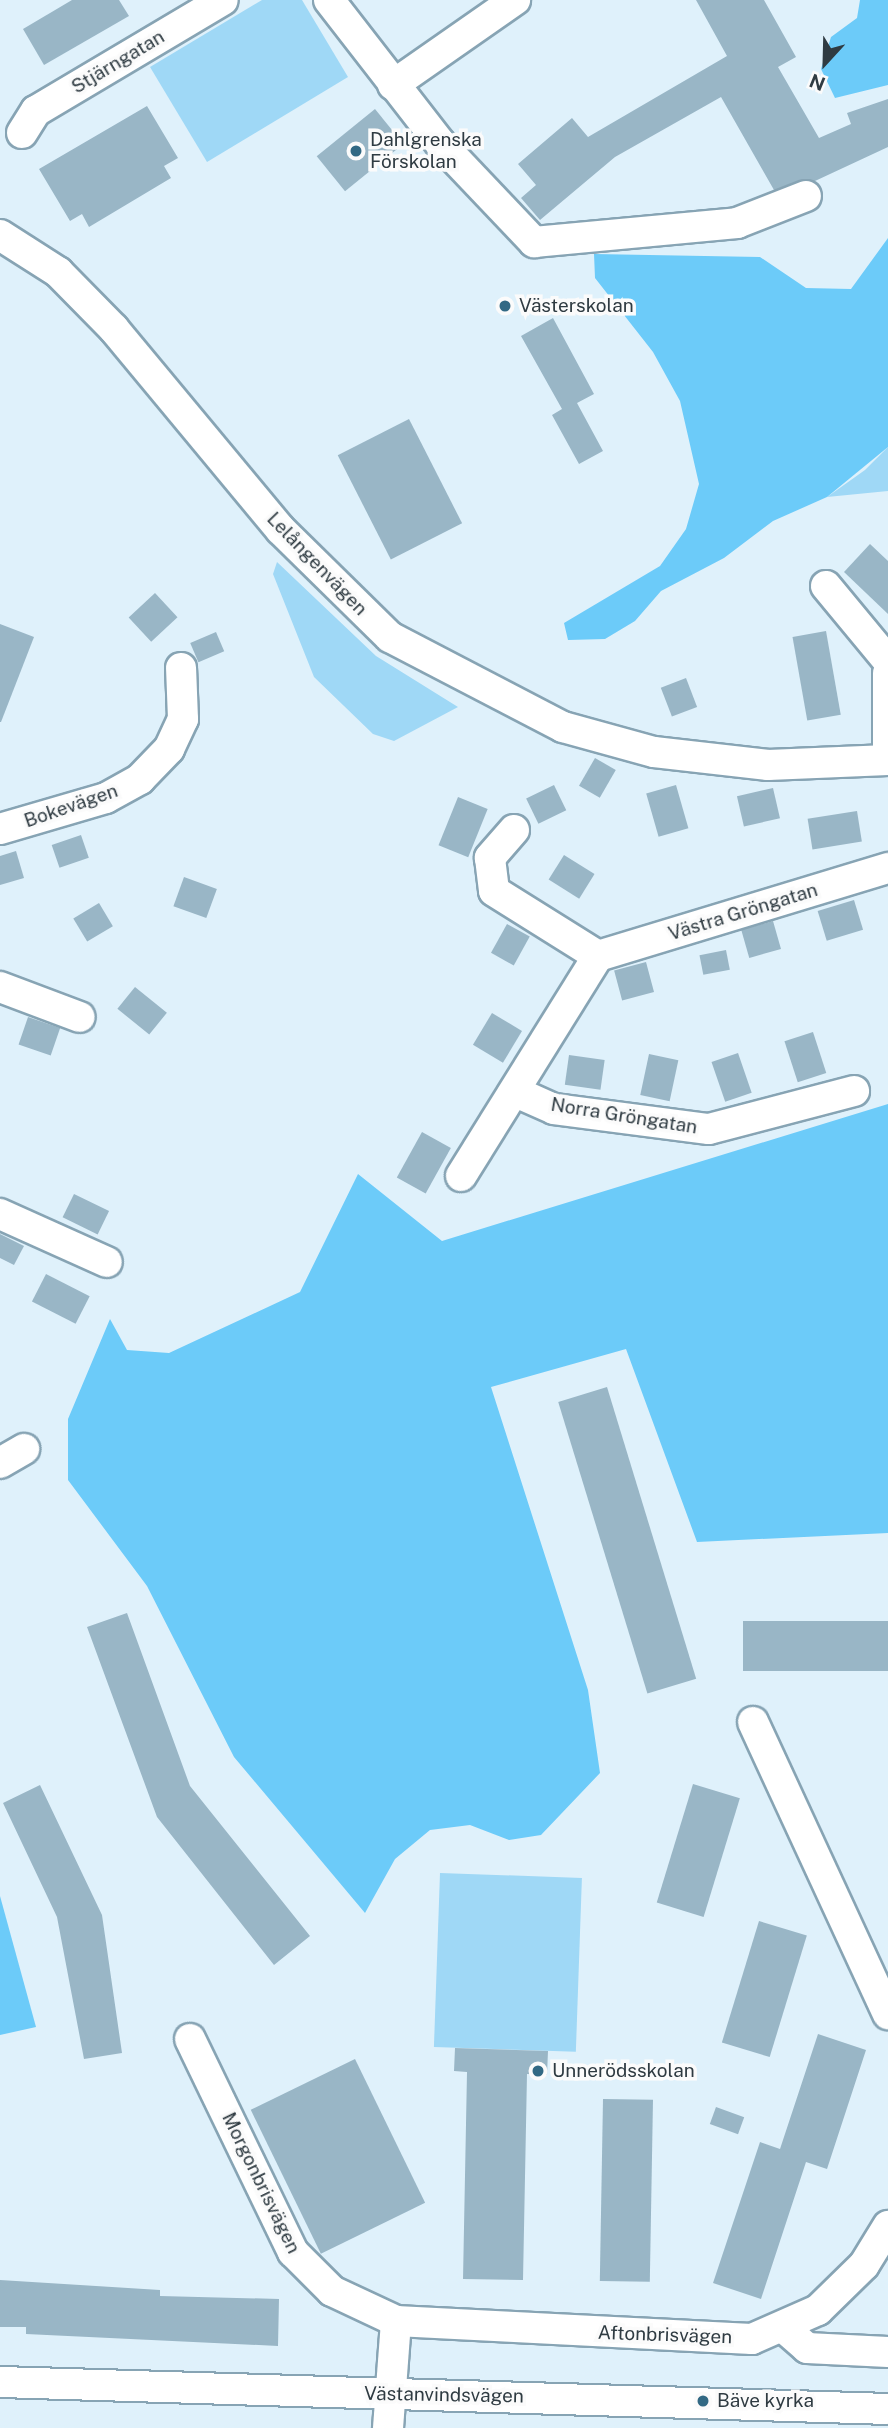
<!DOCTYPE html>
<meta charset="utf-8">
<style>
body{margin:0}
#map{position:relative;width:888px;height:2428px;overflow:hidden;background:#dff1fb;font-family:"Public Sans",sans-serif}
div>[style]{position:absolute}
[style*='--x']{left:calc(var(--x)*1px);top:calc(var(--y)*1px);width:calc(var(--w)*1px);rotate:calc(var(--a)*1deg)}
.green>*{inset:0;background:#9fd8f6;transform-origin:0 0}
.forest>*{inset:0;background:#6ccbf9}
.building>*{inset:0;background:#99b6c6;transform-origin:0 0}
.roads{filter:drop-shadow(2px 0 #87a4b4) drop-shadow(-2px 0 #87a4b4) drop-shadow(0 2px #87a4b4) drop-shadow(0 -2px #87a4b4)}
.minor>*{height:30px;margin:-15px;padding:0 15px;transform-origin:15px;border-radius:15px;background:#fff}
.dots>*{width:19px;height:19px;translate:-50% -50%;box-sizing:border-box;border:4px solid #fbfbfb;border-radius:50%}
span{translate:-50% -50%;white-space:nowrap;text-align:center;line-height:1.15;-webkit-text-stroke:7px #fbfbfb;paint-order:stroke}
.street-label{font-size:19px;color:#2f3b42}
.poi-label{font-size:19px;color:#2f3b42}
.left{translate:0 -50%;text-align:left}
.north{position:absolute;left:790px;top:28px;width:70px;height:70px;-webkit-text-stroke:5px #fbfbfb;paint-order:stroke;rotate:202deg;font-size:19px;font-weight:700;line-height:28px;text-align:center;color:#2f3b42}
.north::after{content:'';display:block;margin:auto;width:24px;height:32px;background:#2f3b42;clip-path:polygon(50% 0,100% 100%,50% 72%,0 100%)}
</style>
<div id="map">
<div class="green">
<i style="clip-path:polygon(262px 0,302px 0,348px 77px,207px 162px,150px 67px)"></i>
<i style="clip-path:polygon(888px 447px,888px 491px,827px 497px,865px 470px)"></i>
<i style="clip-path:polygon(277px 562px,376px 656px,458px 707px,394px 741px,373px 734px,314px 677px,273px 574px)"></i>
<i style="left:440px;top:1873px;width:142px;height:174px;rotate:2deg"></i>
</div>
<div class="forest">
<i style="clip-path:polygon(860px 0,888px 0,888px 85px,835px 98px,821px 69px,831px 37px,857px 18px)"></i>
<i style="clip-path:polygon(888px 238px,888px 447px,827px 497px,773px 521px,724px 558px,661px 591px,635px 621px,605px 639px,568px 640px,564px 623px,660px 566px,686px 529px,699px 484px,680px 401px,653px 352px,595px 278px,594px 254px,760px 257px,806px 288px,851px 289px)"></i>
<i style="clip-path:polygon(888px 1104px,888px 1533px,697px 1542px,626px 1349px,491px 1387px,588px 1690px,600px 1773px,541px 1835px,509px 1840px,470px 1825px,430px 1830px,395px 1859px,365px 1913px,234px 1757px,147px 1586px,68px 1480px,68px 1419px,110px 1319px,127px 1350px,169px 1353px,300px 1292px,358px 1174px,442px 1241px)"></i>
<i style="clip-path:polygon(0 1896px,36px 2027px,0 2035px)"></i>
</div>
<div class="building">
<i style="clip-path:polygon(72px 0,119px 0,129px 16px,44px 65px,23px 29px)"></i>
<i style="clip-path:polygon(696px 0,764px 0,796px 57px,778px 67px,819px 138px,851px 124px,847px 113px,888px 99px,888px 147px,815px 181px,774px 190px,721px 97px,615px 157px,540px 220px,521px 198px,536px 185px,518px 164px,572px 118px,588px 137px,727px 56px)"></i>
<i style="clip-path:polygon(147px 106px,178px 158px,164px 166px,171px 178px,89px 227px,82px 214px,70px 221px,39px 169px)"></i>
<i style="left:375px;top:109px;width:45px;height:75px;rotate:51deg"></i>
<i style="clip-path:polygon(553px 318px,594px 394px,577px 403px,603px 451px,579px 464px,552px 415px,562px 409px,521px 336px)"></i>
<i style="left:409px;top:419px;width:117px;height:80px;rotate:63deg"></i>
<i style="clip-path:polygon(870px 544px,888px 561px,888px 614px,844px 572px)"></i>
<i style="left:155px;top:593px;width:33px;height:36px;rotate:47deg"></i>
<i style="clip-path:polygon(0 624px,34px 637px,1px 722px,0 722px)"></i>
<i style="left:826px;top:631px;width:85px;height:34px;rotate:80deg"></i>
<i style="left:216px;top:632px;width:21px;height:28px;rotate:67deg"></i>
<i style="left:686px;top:678px;width:31px;height:27px;rotate:69deg"></i>
<i style="left:595px;top:758px;width:24px;height:32px;rotate:30deg"></i>
<i style="left:554px;top:785px;width:28px;height:31px;rotate:64deg"></i>
<i style="left:676px;top:785px;width:45px;height:31px;rotate:74deg"></i>
<i style="left:773px;top:788px;width:31px;height:37px;rotate:77deg"></i>
<i style="left:458px;top:797px;width:32px;height:52px;rotate:22deg"></i>
<i style="left:857px;top:811px;width:31px;height:50px;rotate:81deg"></i>
<i style="left:81px;top:835px;width:24px;height:31px;rotate:71deg"></i>
<i style="clip-path:polygon(16px 851px,24px 878px,0 885px,0 856px)"></i>
<i style="left:564px;top:855px;width:36px;height:29px;rotate:32deg"></i>
<i style="left:184px;top:877px;width:35px;height:31px;rotate:20deg"></i>
<i style="left:854px;top:900px;width:31px;height:38px;rotate:73deg"></i>
<i style="left:99px;top:903px;width:27px;height:30px;rotate:59deg"></i>
<i style="left:773px;top:921px;width:29px;height:33px;rotate:74deg"></i>
<i style="left:507px;top:924px;width:26px;height:33px;rotate:29deg"></i>
<i style="left:726px;top:950px;width:20px;height:27px;rotate:79deg"></i>
<i style="left:646px;top:962px;width:31px;height:33px;rotate:75deg"></i>
<i style="left:135px;top:987px;width:41px;height:28px;rotate:39deg"></i>
<i style="left:492px;top:1013px;width:35px;height:37px;rotate:31deg"></i>
<i style="left:28px;top:1017px;width:34px;height:29px;rotate:19deg"></i>
<i style="left:813px;top:1032px;width:43px;height:30px;rotate:72deg"></i>
<i style="left:738px;top:1053px;width:42px;height:28px;rotate:71deg"></i>
<i style="left:649px;top:1054px;width:30px;height:42px;rotate:12deg"></i>
<i style="left:569px;top:1055px;width:36px;height:30px;rotate:8deg"></i>
<i style="left:422px;top:1132px;width:33px;height:52px;rotate:29deg"></i>
<i style="left:74px;top:1194px;width:39px;height:26px;rotate:26deg"></i>
<i style="clip-path:polygon(0 1234px,24px 1246px,14px 1265px,0 1258px)"></i>
<i style="left:46px;top:1274px;width:49px;height:31px;rotate:27deg"></i>
<i style="left:607px;top:1387px;width:305px;height:51px;rotate:73deg"></i>
<i style="clip-path:polygon(127px 1613px,190px 1786px,310px 1936px,274px 1965px,157px 1817px,87px 1627px)"></i>
<i style="left:888px;top:1621px;width:50px;height:145px;rotate:90deg"></i>
<i style="left:693px;top:1784px;width:49px;height:124px;rotate:17deg"></i>
<i style="clip-path:polygon(40px 1785px,102px 1915px,122px 2053px,84px 2059px,57px 1917px,3px 1803px)"></i>
<i style="left:759px;top:1921px;width:50px;height:127px;rotate:17deg"></i>
<i style="clip-path:polygon(818px 2034px,866px 2050px,827px 2169px,806px 2162px,761px 2299px,713px 2283px,760px 2142px,780px 2149px)"></i>
<i style="clip-path:polygon(455px 2048px,548px 2051px,547px 2075px,527px 2074px,523px 2280px,463px 2279px,467px 2072px,454px 2071px)"></i>
<i style="left:355px;top:2059px;width:160px;height:116px;rotate:64deg"></i>
<i style="left:603px;top:2099px;width:50px;height:182px;rotate:1deg"></i>
<i style="left:716px;top:2107px;width:30px;height:18px;rotate:20deg"></i>
<i style="clip-path:polygon(0 2280px,160px 2290px,160px 2296px,279px 2299px,278px 2346px,26px 2334px,26px 2327px,0 2327px)"></i>
</div>
<div class="roads">
<div class="minor">
<i style="--x:329;--y:0;--w:181;--a:52.2"></i>
<i style="--x:440;--y:143;--w:137;--a:46.5"></i>
<i style="--x:534;--y:242;--w:204;--a:-5.3"></i>
<i style="--x:737;--y:223;--w:74;--a:-21.4"></i>
<i style="--x:393;--y:85;--w:149;--a:-34.9"></i>
<i style="--x:22;--y:133;--w:26;--a:-58"></i>
<i style="--x:36;--y:111;--w:217;--a:-30.7"></i>
<i style="--x:0;--y:235;--w:69;--a:32.5"></i>
<i style="--x:58;--y:272;--w:80;--a:45.5"></i>
<i style="--x:114;--y:329;--w:261;--a:50.3"></i>
<i style="--x:281;--y:530;--w:153;--a:44.5"></i>
<i style="--x:390;--y:637;--w:195;--a:27.5"></i>
<i style="--x:563;--y:727;--w:94;--a:15.4"></i>
<i style="--x:654;--y:752;--w:115;--a:6.5"></i>
<i style="--x:768;--y:765;--w:120;--a:-2.4"></i>
<i style="--x:826;--y:586;--w:97;--a:50.4"></i>
<i style="--x:888;--y:673;--w:76;--a:90"></i>
<i style="--x:0;--y:829;--w:110;--a:-16.3"></i>
<i style="--x:106;--y:798;--w:39;--a:-29"></i>
<i style="--x:140;--y:779;--w:42;--a:-46"></i>
<i style="--x:169;--y:749;--w:33;--a:-65"></i>
<i style="--x:183;--y:719;--w:51;--a:-92.2"></i>
<i style="--x:514;--y:830;--w:37;--a:131"></i>
<i style="--x:490;--y:858;--w:33;--a:83"></i>
<i style="--x:494;--y:891;--w:123;--a:32"></i>
<i style="--x:0;--y:987;--w:85;--a:20.6"></i>
<i style="--x:518;--y:1093;--w:39;--a:24"></i>
<i style="--x:554;--y:1109;--w:156;--a:7.4"></i>
<i style="--x:709;--y:1129;--w:150;--a:-14.7"></i>
<i style="--x:461;--y:1176;--w:259;--a:-58.1"></i>
<i style="--x:598;--y:956;--w:303;--a:-16.9"></i>
<i style="--x:0;--y:1214;--w:117;--a:24.2"></i>
<i style="--x:0;--y:1463;--w:28;--a:-30"></i>
<i style="--x:753;--y:1722;--w:322;--a:65.2"></i>
<i style="--x:190;--y:2039;--w:237;--a:64.2"></i>
<i style="--x:293;--y:2252;--w:55;--a:45"></i>
<i style="--x:332;--y:2291;--w:71;--a:25.1"></i>
<i style="--x:396;--y:2321;--w:356;--a:2.9"></i>
<i style="--x:752;--y:2339;--w:72;--a:-23.7"></i>
<i style="--x:818;--y:2310;--w:64;--a:-44.4"></i>
<i style="--x:864;--y:2265;--w:46;--a:-58.4"></i>
<i style="--x:783;--y:2327;--w:32;--a:41"></i>
<i style="--x:807;--y:2348;--w:81;--a:2.8"></i>
<i style="--x:0;--y:2382;--w:888;--a:1.74"></i>
<i style="--x:388;--y:2428;--w:107;--a:-85.7"></i>
</div>
</div>
<div class="dots">
<i style="left:356px;top:151px;background:#326984"></i>
<i style="left:505px;top:306px;background:#326984"></i>
<i style="left:538px;top:2071px;background:#326984"></i>
<i style="left:703px;top:2401px;background:#326984"></i>
</div>
<div class="street-label">
<span style="left:118px;top:62px;rotate:-31deg">Stjärngatan</span>
<span style="left:317px;top:564px;rotate:46deg">Lelångenvägen</span>
<span style="left:71px;top:806px;rotate:-19deg">Bokevägen</span>
<span style="left:743px;top:912px;rotate:-17deg">Västra Gröngatan</span>
<span style="left:624px;top:1116px;rotate:9deg">Norra Gröngatan</span>
<span style="left:261px;top:2183px;rotate:64deg">Morgonbrisvägen</span>
<span style="left:665px;top:2335px;rotate:2deg">Aftonbrisvägen</span>
<span style="left:444px;top:2395px;rotate:1deg">Västanvindsvägen</span>
</div>
<div class="poi-label">
<span class="left" style="left:370px;top:151px">Dahlgrenska<br>Förskolan</span>
<span class="left" style="left:519px;top:306px">Västerskolan</span>
<span class="left" style="left:552px;top:2071px">Unnerödsskolan</span>
<span class="left" style="left:717px;top:2401px">Bäve kyrka</span>
</div>
<div class="north">N</div>
</div>
